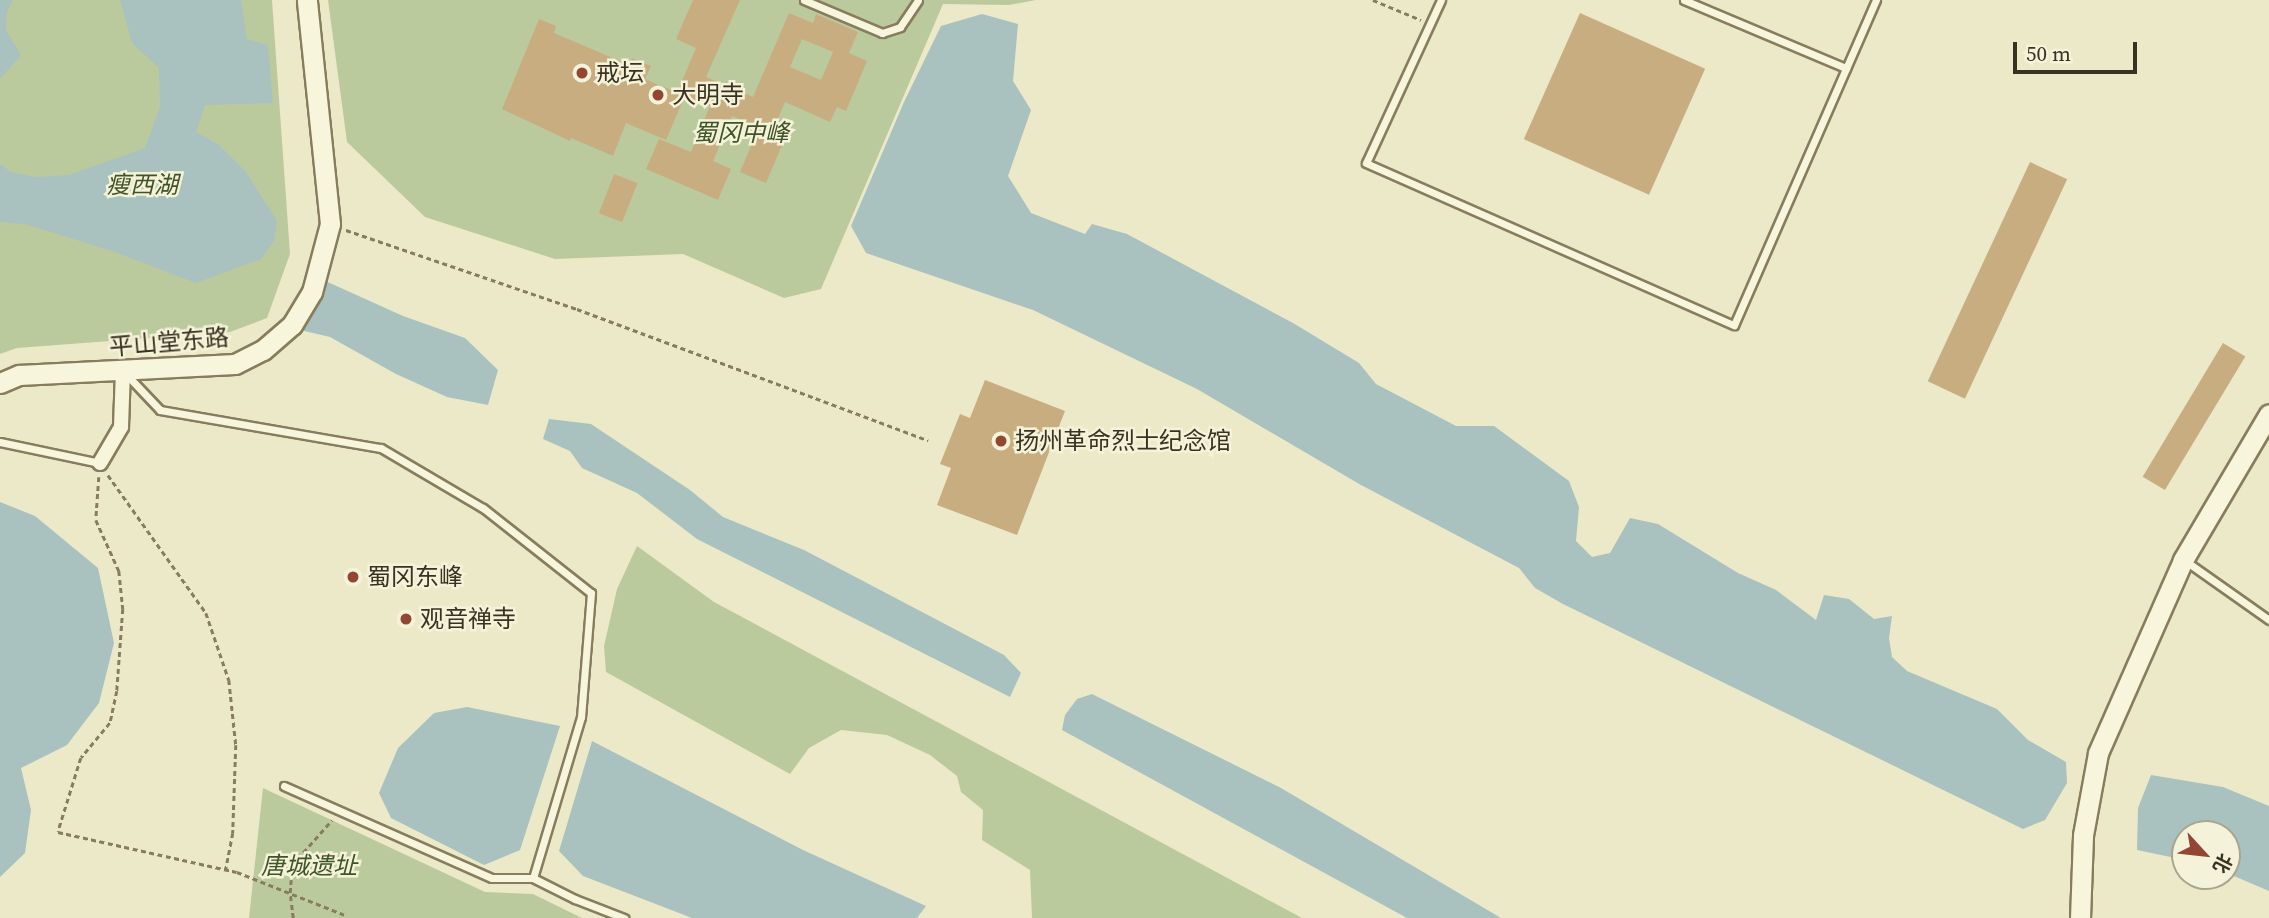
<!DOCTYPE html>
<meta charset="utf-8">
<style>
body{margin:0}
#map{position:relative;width:2269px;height:918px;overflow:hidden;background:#ece9c9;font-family:"Source Serif 4","Noto Sans SC",serif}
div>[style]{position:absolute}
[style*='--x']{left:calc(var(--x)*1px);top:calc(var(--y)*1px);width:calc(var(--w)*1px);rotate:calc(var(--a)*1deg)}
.green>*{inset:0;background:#bbca9d}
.water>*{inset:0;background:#a9c1bf}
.building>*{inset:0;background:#c8ad81;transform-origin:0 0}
.path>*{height:2.5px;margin-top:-1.25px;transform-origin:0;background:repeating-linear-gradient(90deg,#877d5e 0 5px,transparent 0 8.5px)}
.roads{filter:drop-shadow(2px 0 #877d5e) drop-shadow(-2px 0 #877d5e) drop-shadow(0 2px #877d5e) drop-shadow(0 -2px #877d5e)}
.lane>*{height:7px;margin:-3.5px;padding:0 3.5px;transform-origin:3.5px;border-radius:3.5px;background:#f7f5dc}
.street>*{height:14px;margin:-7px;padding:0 7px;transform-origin:7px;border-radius:7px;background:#f7f5dc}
.secondary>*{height:19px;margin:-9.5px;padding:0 9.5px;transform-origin:9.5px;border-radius:9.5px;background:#f7f5dc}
.dots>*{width:19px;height:19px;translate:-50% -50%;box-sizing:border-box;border:4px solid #f4f2d8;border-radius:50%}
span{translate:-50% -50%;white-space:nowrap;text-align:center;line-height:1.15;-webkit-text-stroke:5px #f4f2d8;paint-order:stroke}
.poi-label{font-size:24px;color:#393221}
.left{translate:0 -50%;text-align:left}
.park-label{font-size:24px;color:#405429;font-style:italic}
.street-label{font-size:24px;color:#393221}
.north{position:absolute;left:2171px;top:820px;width:70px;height:70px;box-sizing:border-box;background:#f4f2d8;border:2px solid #a9a58f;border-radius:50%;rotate:117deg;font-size:19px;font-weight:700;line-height:28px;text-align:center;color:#393221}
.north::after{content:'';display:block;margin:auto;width:24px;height:32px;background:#934632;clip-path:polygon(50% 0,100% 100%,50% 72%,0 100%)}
.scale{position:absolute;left:2013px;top:42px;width:124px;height:32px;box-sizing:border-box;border:4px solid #393221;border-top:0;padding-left:9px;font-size:21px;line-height:24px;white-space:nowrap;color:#393221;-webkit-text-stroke:5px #f4f2d8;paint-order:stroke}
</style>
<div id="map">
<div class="green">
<i style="clip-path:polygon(0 0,272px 0,290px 254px,267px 318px,230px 332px,17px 348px,0 354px)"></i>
<i style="clip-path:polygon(328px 0,1036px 0,1009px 5px,943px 4px,821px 289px,784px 298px,683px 254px,555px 259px,425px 217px,347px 142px)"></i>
<i style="clip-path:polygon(637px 546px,714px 602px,1302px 918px,1032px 918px,1030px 870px,982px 840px,983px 810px,961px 792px,957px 776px,930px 755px,887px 735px,841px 730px,809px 748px,790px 774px,606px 672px,604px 646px,617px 589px)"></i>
<i style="clip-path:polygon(263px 788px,485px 892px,533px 894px,582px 918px,249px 918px)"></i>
</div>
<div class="water">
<i style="clip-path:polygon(0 0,13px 0,7px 12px,6px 30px,21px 55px,0 79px)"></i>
<i style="clip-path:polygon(120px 0,241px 0,247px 39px,268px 45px,273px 103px,205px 105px,196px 132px,219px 145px,246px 172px,277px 221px,274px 241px,261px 259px,196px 283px,112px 251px,25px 224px,0 222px,0 164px,11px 172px,36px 177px,69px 175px,145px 148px,160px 107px,159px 68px,132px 43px)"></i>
<i style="clip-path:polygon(982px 14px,1018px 24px,1013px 81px,1031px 110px,1008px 176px,1031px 213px,1085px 234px,1092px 224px,1127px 234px,1293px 323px,1359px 363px,1376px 384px,1456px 426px,1494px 426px,1569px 481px,1579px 507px,1576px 541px,1592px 557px,1610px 553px,1630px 518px,1658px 524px,1738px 573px,1776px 590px,1816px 620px,1824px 595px,1849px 599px,1874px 619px,1892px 616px,1889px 638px,1892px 657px,1907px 671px,1997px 709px,2028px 740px,2066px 762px,2067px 783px,2045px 820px,2023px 829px,1563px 604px,1535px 588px,1519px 568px,1361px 485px,1197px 389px,1033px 310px,866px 253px,851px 226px,904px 102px,941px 26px)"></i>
<i style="clip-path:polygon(321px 279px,403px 316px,465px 338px,498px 370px,488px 405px,447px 397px,396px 374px,330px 337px,296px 329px)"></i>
<i style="clip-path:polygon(549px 419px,591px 424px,690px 490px,723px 517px,804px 550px,1004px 655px,1021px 673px,1010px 697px,697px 539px,637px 493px,582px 468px,570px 451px,543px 439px)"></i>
<i style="clip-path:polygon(0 502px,35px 516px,98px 568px,114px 643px,99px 703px,67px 745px,21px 768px,31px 810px,25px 853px,0 877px)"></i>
<i style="clip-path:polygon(1092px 694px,1281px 788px,1501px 918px,1407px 918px,1062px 730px,1065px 715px,1077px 699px)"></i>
<i style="clip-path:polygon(467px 707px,560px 726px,520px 850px,484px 865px,391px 818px,379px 793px,398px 748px,434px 713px)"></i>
<i style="clip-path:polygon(592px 741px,803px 850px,926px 906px,917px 918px,692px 918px,583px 876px,559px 851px)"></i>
<i style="clip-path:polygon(2151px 775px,2223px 787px,2269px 806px,2269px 891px,2227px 873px,2227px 834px,2185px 834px,2185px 860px,2137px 850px,2138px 808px)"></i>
</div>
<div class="building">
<i style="clip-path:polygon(evenodd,693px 0,740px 0,706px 77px,753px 97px,789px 13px,813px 23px,816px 14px,858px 32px,849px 53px,867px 61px,846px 111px,837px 107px,830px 122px,785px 102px,772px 133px,785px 138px,766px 183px,740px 172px,759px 127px,732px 116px,713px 161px,731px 169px,718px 200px,646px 169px,659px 139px,691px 152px,710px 106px,677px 93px,696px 48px,676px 39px,693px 0,802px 39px,833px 52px,821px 80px,790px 67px,802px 39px)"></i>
<i style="left:1580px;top:13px;width:137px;height:138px;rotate:24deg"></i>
<i style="clip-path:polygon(539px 19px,556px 26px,554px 33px,629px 65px,632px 58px,651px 66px,645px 79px,685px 96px,666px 140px,626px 123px,613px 156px,571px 138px,570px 141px,502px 109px)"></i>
<i style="left:2030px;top:162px;width:41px;height:242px;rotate:25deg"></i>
<i style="left:614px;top:174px;width:25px;height:42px;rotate:21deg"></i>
<i style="left:2223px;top:343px;width:26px;height:156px;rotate:31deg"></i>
<i style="clip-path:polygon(985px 380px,1065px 411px,1017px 535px,937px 505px,951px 468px,940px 464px,960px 414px,970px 418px)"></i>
</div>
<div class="path">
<i style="--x:1373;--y:0;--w:52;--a:22.6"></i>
<i style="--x:346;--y:230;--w:244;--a:18.9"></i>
<i style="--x:577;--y:309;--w:375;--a:20.5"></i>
<i style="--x:108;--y:475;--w:169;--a:54.6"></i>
<i style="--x:206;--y:613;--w:71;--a:71.1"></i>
<i style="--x:229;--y:680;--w:65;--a:83.9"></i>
<i style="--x:236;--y:745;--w:88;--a:92"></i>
<i style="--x:233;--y:833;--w:37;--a:101"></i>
<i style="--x:99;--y:477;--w:43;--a:94"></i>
<i style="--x:96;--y:520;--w:56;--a:65.7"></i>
<i style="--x:119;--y:571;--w:38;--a:84"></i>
<i style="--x:123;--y:609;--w:82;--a:94.2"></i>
<i style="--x:117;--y:691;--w:33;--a:102"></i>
<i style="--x:110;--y:723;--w:45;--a:129.6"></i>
<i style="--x:81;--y:758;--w:77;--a:107.3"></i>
<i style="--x:58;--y:832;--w:183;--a:12.6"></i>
<i style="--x:237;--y:872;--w:116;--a:21.7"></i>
<i style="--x:293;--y:918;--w:25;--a:-97"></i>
<i style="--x:290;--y:893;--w:28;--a:-86"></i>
<i style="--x:292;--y:865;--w:60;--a:-48.4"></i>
</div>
<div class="roads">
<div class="lane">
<i style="--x:804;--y:0;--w:85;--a:22.9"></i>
<i style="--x:882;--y:33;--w:19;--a:-18"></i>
<i style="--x:900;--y:27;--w:32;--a:-56"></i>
<i style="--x:1441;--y:0;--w:179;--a:114.7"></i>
<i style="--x:1366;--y:163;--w:402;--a:23.8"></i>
<i style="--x:1734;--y:325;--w:355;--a:-66.4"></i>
<i style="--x:1684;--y:0;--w:176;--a:22.8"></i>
<i style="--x:124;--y:372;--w:52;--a:46.5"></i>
<i style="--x:160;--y:410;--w:224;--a:9.8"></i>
<i style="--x:381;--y:448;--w:118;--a:30.5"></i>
<i style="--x:483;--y:508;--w:137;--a:38.2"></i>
<i style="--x:591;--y:593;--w:124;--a:94.6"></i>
<i style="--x:581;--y:717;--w:168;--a:106.6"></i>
<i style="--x:0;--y:442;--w:102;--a:11.9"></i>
<i style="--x:2184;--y:560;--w:104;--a:35.2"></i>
<i style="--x:284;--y:786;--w:227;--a:23.9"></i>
<i style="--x:492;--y:878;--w:41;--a:0"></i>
<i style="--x:533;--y:878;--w:47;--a:26.6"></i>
<i style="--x:575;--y:899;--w:53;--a:21.2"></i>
</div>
<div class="street">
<i style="--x:100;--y:463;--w:42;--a:-59.7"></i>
<i style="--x:121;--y:427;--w:56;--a:-88"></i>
</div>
<div class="secondary">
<i style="--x:0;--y:383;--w:21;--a:-23"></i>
<i style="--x:19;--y:375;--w:216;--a:-2.9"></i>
<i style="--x:235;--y:364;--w:31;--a:-27"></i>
<i style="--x:263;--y:350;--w:38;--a:-41"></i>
<i style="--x:292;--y:325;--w:39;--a:-59"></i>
<i style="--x:312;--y:292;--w:70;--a:-75.2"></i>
<i style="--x:330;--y:224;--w:225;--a:-95.9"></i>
<i style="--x:2080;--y:918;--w:83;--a:-87.9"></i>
<i style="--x:2083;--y:835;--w:83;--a:-79.6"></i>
<i style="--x:2098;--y:753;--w:211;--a:-66.2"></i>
<i style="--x:2183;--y:560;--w:169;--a:-59.5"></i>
</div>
</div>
<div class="dots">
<i style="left:582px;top:73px;background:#934632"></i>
<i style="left:658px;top:95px;background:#934632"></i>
<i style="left:1001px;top:441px;background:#934632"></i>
<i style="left:353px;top:577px;background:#934632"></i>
<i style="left:406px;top:619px;background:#934632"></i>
</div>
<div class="poi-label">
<span class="left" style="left:596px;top:73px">戒坛</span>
<span class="left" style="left:672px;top:95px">大明寺</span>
<span class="left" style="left:1015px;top:441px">扬州革命烈士纪念馆</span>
<span class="left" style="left:367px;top:577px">蜀冈东峰</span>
<span class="left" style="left:420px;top:619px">观音禅寺</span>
</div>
<div class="park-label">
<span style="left:741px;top:133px">蜀冈中峰</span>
<span style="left:142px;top:185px">瘦西湖</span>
<span style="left:309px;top:866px">唐城遗址</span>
</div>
<div class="street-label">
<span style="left:169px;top:342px;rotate:-5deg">平山堂东路</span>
</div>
<div class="north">北</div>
<div class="scale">50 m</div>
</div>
